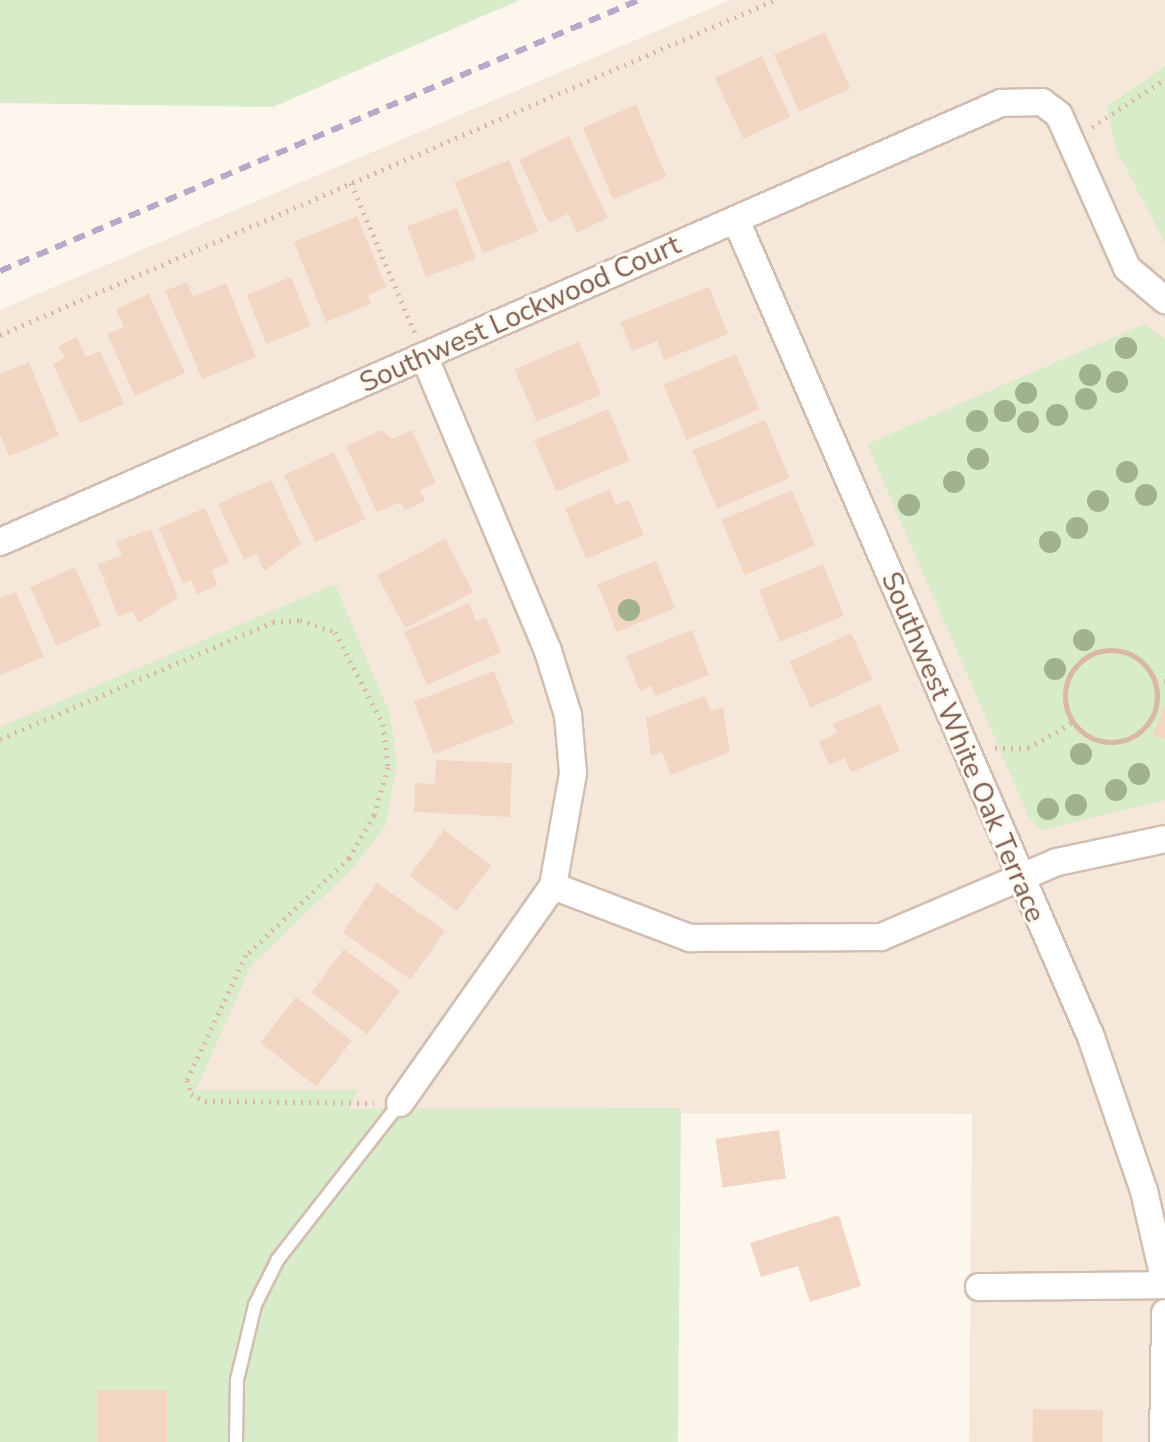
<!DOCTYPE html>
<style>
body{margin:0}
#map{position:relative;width:1165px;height:1442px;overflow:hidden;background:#fdf6ec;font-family:"Nunito Sans",sans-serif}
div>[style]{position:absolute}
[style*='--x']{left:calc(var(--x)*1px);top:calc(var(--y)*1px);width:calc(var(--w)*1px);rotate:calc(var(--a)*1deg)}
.residential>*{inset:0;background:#f5e8da}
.green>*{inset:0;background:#d8ecc9}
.building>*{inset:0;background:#f3d5c3;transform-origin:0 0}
.path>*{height:5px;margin-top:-2.5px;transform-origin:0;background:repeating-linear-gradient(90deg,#d9b8a5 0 2px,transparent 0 8px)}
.path>.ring{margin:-2.5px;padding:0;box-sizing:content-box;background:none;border:5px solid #d9b8a5;border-radius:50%}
.roads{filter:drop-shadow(2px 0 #d1beb0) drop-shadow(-2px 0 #d1beb0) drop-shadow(0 2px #d1beb0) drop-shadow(0 -2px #d1beb0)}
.lane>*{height:12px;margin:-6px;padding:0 6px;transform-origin:6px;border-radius:6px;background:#fff}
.street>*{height:26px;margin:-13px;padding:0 13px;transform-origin:13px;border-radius:13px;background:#fff}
.rail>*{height:6px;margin-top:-3px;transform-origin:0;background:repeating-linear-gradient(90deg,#b9a8c9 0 12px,transparent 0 20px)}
.trees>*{width:22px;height:22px;margin:-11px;border-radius:50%;background:#a0b28e}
span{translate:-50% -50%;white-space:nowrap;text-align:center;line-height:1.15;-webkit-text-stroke:6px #fffaf3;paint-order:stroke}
.street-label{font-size:28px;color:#7a5c4d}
</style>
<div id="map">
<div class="residential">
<i style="clip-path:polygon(730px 0,1165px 0,1165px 1442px,969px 1442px,972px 1114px,0 1112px,0 310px)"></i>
</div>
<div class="green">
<i style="clip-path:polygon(0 0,520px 0,273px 107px,0 103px)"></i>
<i style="clip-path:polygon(1165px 66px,1165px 243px,1117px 151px,1106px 107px)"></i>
<i style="clip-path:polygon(1144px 324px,1165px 339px,1165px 800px,1041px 830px,1029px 817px,867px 444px)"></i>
<i style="clip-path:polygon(335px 584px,390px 714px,397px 763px,386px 825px,354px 867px,251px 966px,196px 1090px,358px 1090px,349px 1109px,681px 1108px,678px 1442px,0 1442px,0 727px)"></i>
</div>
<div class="building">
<i style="left:825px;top:32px;width:62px;height:56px;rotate:66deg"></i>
<i style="left:762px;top:56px;width:67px;height:52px;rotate:65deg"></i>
<i style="left:636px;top:105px;width:78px;height:58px;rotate:67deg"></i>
<i style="clip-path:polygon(569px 136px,608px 218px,577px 233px,568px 214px,549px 223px,519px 160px)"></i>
<i style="left:509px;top:160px;width:77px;height:59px;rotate:68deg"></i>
<i style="left:457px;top:208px;width:54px;height:53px;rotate:70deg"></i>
<i style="clip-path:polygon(357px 216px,386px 287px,368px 295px,371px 304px,326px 322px,294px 242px)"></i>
<i style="left:291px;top:277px;width:53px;height:48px;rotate:68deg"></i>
<i style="clip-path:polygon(187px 282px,193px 297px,226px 283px,256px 357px,202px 379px,165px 291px)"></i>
<i style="clip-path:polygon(709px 287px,728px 334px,664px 360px,657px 341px,632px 351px,620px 322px)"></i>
<i style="clip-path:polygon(149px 294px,185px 373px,135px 396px,107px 334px,124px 327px,116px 309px)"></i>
<i style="clip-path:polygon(77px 337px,86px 357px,100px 351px,124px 404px,80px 423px,53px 364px,65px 358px,58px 346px)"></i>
<i style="left:579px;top:342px;width:57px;height:70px;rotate:67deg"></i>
<i style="left:736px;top:354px;width:60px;height:79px;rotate:67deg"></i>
<i style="clip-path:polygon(29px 362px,59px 436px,9px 456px,0 435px,0 374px)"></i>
<i style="left:608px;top:409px;width:56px;height:80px;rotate:67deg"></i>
<i style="left:765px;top:420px;width:63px;height:79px;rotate:67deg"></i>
<i style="clip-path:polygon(382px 430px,392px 439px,412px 430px,436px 483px,420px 490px,425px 501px,405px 510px,401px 502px,377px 512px,346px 446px)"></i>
<i style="left:334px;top:452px;width:74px;height:55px;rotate:65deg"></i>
<i style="clip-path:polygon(271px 480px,301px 544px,264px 571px,257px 554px,244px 560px,218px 504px)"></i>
<i style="clip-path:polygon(610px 490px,616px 505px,629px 500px,644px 535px,586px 559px,565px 508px)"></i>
<i style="left:792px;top:490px;width:60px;height:77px;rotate:67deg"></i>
<i style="clip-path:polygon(205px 508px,229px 562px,211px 570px,218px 585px,197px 594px,191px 580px,183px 584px,159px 528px)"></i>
<i style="clip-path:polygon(151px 529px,178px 598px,138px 623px,133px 611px,118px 617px,98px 564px,122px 555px,116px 542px)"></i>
<i style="left:445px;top:539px;width:60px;height:77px;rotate:62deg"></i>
<i style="left:656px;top:561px;width:51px;height:63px;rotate:68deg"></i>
<i style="left:823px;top:564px;width:56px;height:69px;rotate:68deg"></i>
<i style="left:75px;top:567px;width:64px;height:49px;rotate:66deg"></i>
<i style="clip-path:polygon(16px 592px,44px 657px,0 675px,0 598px)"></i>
<i style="clip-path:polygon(469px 603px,476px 621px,486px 617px,501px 652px,427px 685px,404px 632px)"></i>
<i style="clip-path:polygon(692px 630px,709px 675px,655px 696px,651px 686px,640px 691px,626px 656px)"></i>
<i style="left:851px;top:633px;width:51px;height:68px;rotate:65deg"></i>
<i style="left:494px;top:671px;width:56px;height:86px;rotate:69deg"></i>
<i style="clip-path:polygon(705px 696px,711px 711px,723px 707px,730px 752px,671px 775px,662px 752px,651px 756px,646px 718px)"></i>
<i style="clip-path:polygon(880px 704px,900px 751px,851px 772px,845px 758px,829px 765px,819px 742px,837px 733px,833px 724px)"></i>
<i style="clip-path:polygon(1165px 704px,1165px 739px,1153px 735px)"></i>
<i style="clip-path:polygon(436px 760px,512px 763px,510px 817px,414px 812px,415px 783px,435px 784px)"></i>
<i style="left:444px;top:830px;width:59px;height:57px;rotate:37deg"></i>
<i style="left:377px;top:883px;width:83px;height:60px;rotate:35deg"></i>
<i style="left:344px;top:949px;width:70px;height:54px;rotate:37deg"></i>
<i style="left:296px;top:997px;width:71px;height:58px;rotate:38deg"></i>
<i style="left:779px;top:1130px;width:49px;height:64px;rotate:82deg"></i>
<i style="clip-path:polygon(839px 1215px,861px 1286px,810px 1302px,798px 1266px,761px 1277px,750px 1243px)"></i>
<i style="left:97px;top:1390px;width:70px;height:52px"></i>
<i style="left:1033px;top:1409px;width:70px;height:33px;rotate:1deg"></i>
</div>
<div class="path">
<i style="--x:1092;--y:127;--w:87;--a:-33.3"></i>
<i style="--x:351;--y:183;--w:163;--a:66.9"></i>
<i style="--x:0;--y:335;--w:844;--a:-23.38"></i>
<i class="ring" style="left:1065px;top:650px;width:87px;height:87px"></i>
<i style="--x:1156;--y:682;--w:9;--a:-6"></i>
<i style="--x:0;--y:739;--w:297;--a:-23.2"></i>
<i style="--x:273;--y:622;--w:27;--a:-4"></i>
<i style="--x:300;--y:620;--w:37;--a:19"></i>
<i style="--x:335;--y:632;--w:104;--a:62.4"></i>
<i style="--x:383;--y:724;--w:43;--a:83.4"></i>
<i style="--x:388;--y:767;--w:50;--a:106.3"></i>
<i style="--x:374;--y:815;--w:50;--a:120.2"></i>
<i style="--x:349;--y:858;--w:141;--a:136.7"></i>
<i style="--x:246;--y:955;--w:138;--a:115.3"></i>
<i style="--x:187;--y:1080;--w:15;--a:74"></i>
<i style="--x:191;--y:1094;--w:16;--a:27"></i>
<i style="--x:205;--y:1101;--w:169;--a:0.7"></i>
<i style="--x:995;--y:748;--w:33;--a:0"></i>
<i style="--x:1028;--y:748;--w:52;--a:-30"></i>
</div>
<div class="roads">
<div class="lane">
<i style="--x:236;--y:1442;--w:62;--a:-89.1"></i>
<i style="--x:237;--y:1380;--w:77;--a:-76.5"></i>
<i style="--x:255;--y:1305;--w:51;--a:-63.4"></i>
<i style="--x:278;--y:1259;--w:198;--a:-52"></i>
</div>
<div class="street">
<i style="--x:736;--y:220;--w:891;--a:66.51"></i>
<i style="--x:1091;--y:1037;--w:163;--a:71"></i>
<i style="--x:1144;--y:1191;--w:94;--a:77.1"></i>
<i style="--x:0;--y:542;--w:1093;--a:-23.68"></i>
<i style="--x:1001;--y:103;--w:41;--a:-1.4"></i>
<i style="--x:1042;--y:102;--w:21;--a:37"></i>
<i style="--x:1059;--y:115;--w:167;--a:66"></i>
<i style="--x:1127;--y:268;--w:50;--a:40.1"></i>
<i style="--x:553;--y:886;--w:147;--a:20.8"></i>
<i style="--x:690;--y:938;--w:191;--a:-0.3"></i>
<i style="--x:881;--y:937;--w:191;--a:-23.1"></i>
<i style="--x:1057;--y:862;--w:110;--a:-12"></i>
<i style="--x:400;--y:1103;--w:266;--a:-54.8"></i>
<i style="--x:553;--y:886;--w:114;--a:-79.9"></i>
<i style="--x:573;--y:774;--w:59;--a:-94.8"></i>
<i style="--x:568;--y:715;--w:67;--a:-107.4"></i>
<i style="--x:548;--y:651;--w:320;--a:-112.8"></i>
<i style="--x:979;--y:1287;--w:186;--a:-0.6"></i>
<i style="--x:1163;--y:1442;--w:129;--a:-89.1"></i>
</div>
</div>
<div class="rail">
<i style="--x:0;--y:271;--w:694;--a:-22.98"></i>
</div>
<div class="trees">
<i style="left:1126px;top:348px"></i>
<i style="left:1090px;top:375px"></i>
<i style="left:1117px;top:382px"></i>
<i style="left:1026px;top:393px"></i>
<i style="left:1086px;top:399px"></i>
<i style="left:1005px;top:411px"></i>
<i style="left:1057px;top:415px"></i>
<i style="left:977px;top:421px"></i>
<i style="left:1028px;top:422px"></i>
<i style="left:978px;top:459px"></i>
<i style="left:1127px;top:472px"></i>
<i style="left:954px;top:482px"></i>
<i style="left:1146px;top:495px"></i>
<i style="left:1098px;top:501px"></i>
<i style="left:909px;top:505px"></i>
<i style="left:1077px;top:528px"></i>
<i style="left:1050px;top:542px"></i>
<i style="left:629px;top:610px"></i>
<i style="left:1084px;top:640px"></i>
<i style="left:1055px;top:669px"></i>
<i style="left:1081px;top:754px"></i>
<i style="left:1139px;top:774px"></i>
<i style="left:1116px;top:790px"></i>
<i style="left:1076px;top:805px"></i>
<i style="left:1048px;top:809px"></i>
</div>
<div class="street-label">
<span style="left:520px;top:314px;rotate:-24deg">Southwest Lockwood Court</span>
<span style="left:963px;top:747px;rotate:67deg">Southwest White Oak Terrace</span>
</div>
</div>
